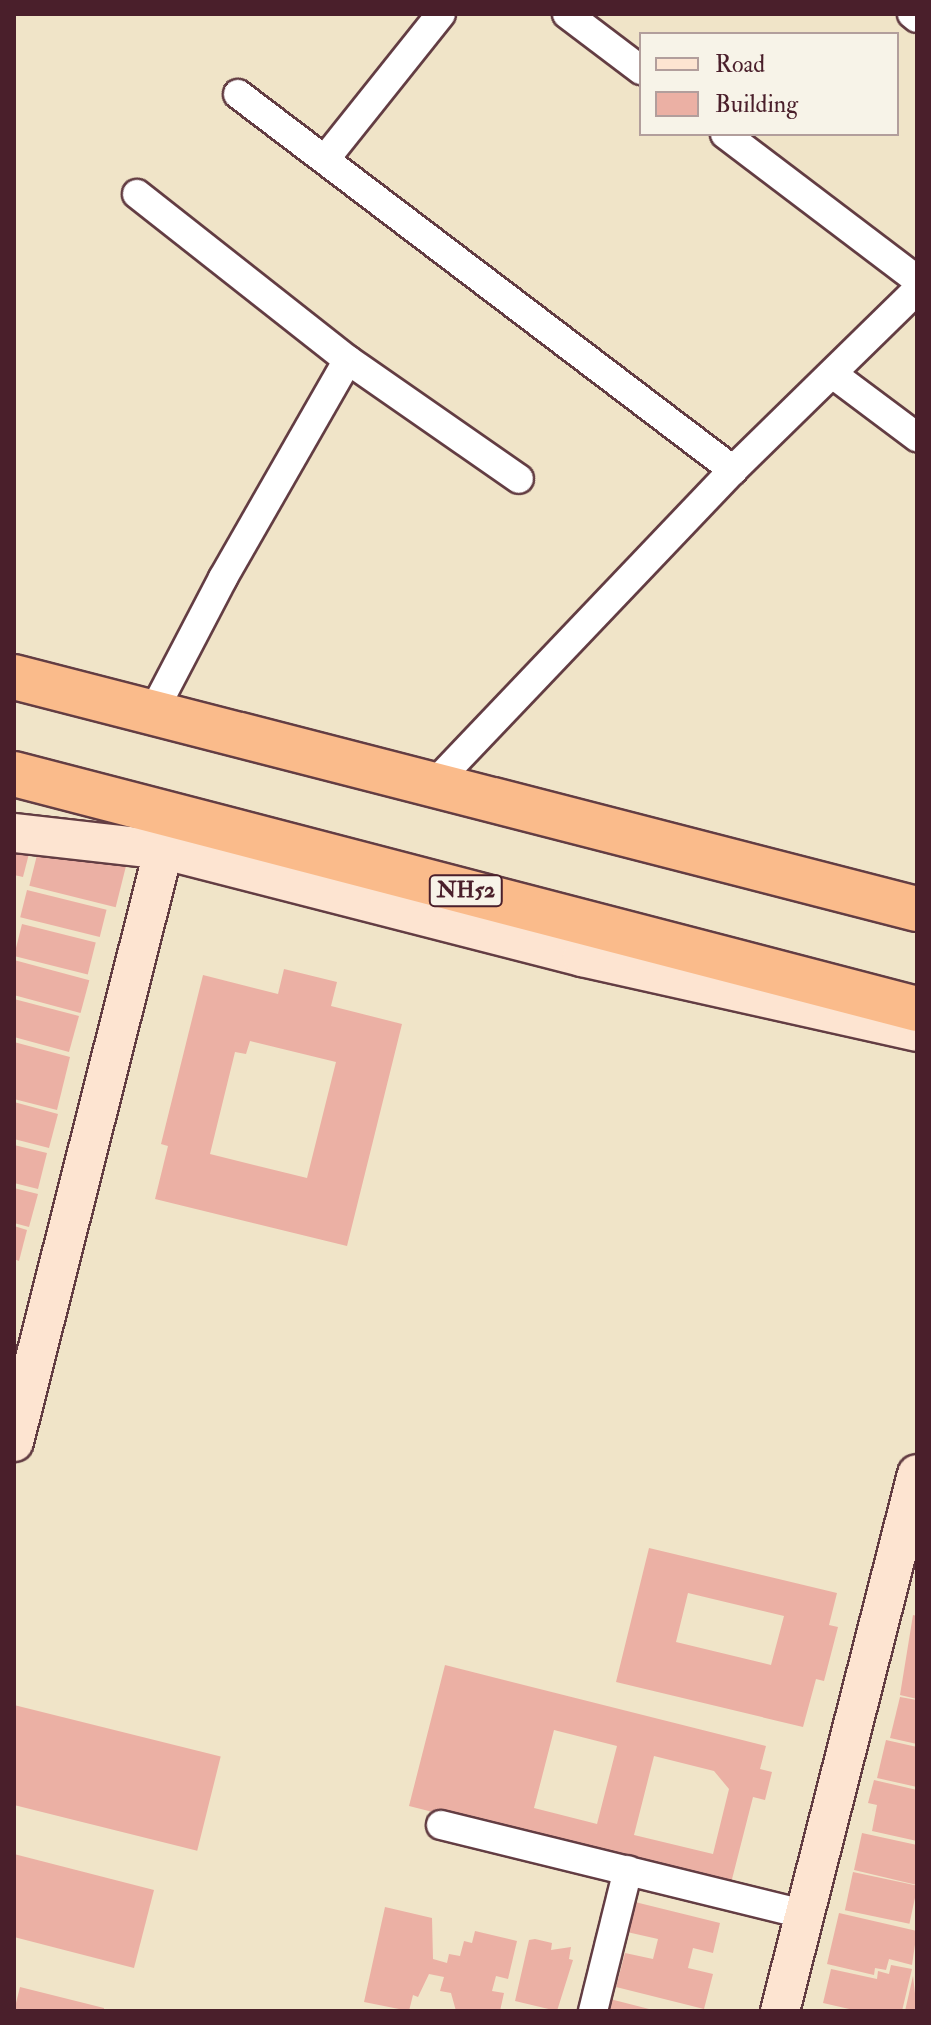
<!DOCTYPE html>
<style>
body{margin:0}
#map{position:relative;width:931px;height:2025px;overflow:hidden;background:#f0e4c8;font-family:"IM FELL Double Pica",serif}
div>[style]{position:absolute}
[style*='--x']{left:calc(var(--x)*1px);top:calc(var(--y)*1px);width:calc(var(--w)*1px);rotate:calc(var(--a)*1deg)}
.building>*{inset:0;background:#ebb0a4;transform-origin:0 0}
.roads{filter:drop-shadow(2px 0 #633d43) drop-shadow(-2px 0 #633d43) drop-shadow(0 2px #633d43) drop-shadow(0 -2px #633d43)}
.street>*{height:28px;margin:-14px;padding:0 14px;transform-origin:14px;border-radius:14px;background:#fff}
.secondary>*{height:38px;margin:-19px;padding:0 19px;transform-origin:19px;border-radius:19px;background:#fde4d1}
.highway>*{height:44px;margin:-22px;padding:0 22px;transform-origin:22px;border-radius:22px;background:#fabb8b}
span{translate:-50% -50%;white-space:nowrap;text-align:center;line-height:1.15;-webkit-text-stroke:8px #f7f3e8;paint-order:stroke}
.shield-label span{padding:2px 6px;background:#f7f3e8;border:2px solid;border-radius:6px;-webkit-text-stroke-width:0}
.shield-label{font-size:22px;color:#4a1f2b;font-weight:700}
.frame{position:absolute;inset:0;border:16px solid #4a1f2b;pointer-events:none}
.legend{position:absolute;left:639px;top:32px;width:260px;height:104px;box-sizing:border-box;background:#f7f3e8;border:2px solid #b29e9c;margin:0;padding:10px 14px;list-style:none;font-size:24px;color:#4a1f2b}
.legend li{display:flex;align-items:center;gap:16px;height:40px}
.legend b{width:40px;border:2px solid #b29e9c}
</style>
<div id="map">
<div class="building">
<i style="clip-path:polygon(14px 838px,32px 842px,23px 877px,14px 875px)"></i>
<i style="left:40px;top:843px;width:89px;height:44px;rotate:14deg"></i>
<i style="left:27px;top:890px;width:82px;height:28px;rotate:14deg"></i>
<i style="left:22px;top:924px;width:76px;height:33px;rotate:14deg"></i>
<i style="left:14px;top:960px;width:78px;height:34px;rotate:15deg"></i>
<i style="clip-path:polygon(evenodd,284px 969px,337px 982px,331px 1006px,402px 1024px,347px 1246px,155px 1199px,168px 1146px,161px 1144px,203px 975px,278px 994px,284px 969px,250px 1041px,336px 1062px,307px 1178px,210px 1154px,235px 1052px,246px 1054px,250px 1041px)"></i>
<i style="clip-path:polygon(14px 999px,79px 1016px,69px 1052px,14px 1037px)"></i>
<i style="clip-path:polygon(14px 1042px,70px 1057px,57px 1110px,14px 1099px)"></i>
<i style="clip-path:polygon(14px 1102px,58px 1114px,49px 1148px,14px 1139px)"></i>
<i style="clip-path:polygon(14px 1145px,47px 1153px,38px 1189px,14px 1183px)"></i>
<i style="clip-path:polygon(14px 1188px,38px 1194px,29px 1227px,14px 1223px)"></i>
<i style="clip-path:polygon(14px 1226px,27px 1230px,19px 1261px,14px 1259px)"></i>
<i style="clip-path:polygon(evenodd,649px 1548px,837px 1593px,829px 1625px,838px 1627px,824px 1681px,816px 1679px,803px 1727px,616px 1682px,649px 1548px,688px 1593px,784px 1616px,771px 1665px,676px 1642px,688px 1593px)"></i>
<i style="clip-path:polygon(913px 1615px,917px 1616px,917px 1699px,900px 1695px)"></i>
<i style="clip-path:polygon(evenodd,445px 1665px,766px 1746px,760px 1769px,772px 1772px,765px 1800px,753px 1797px,730px 1887px,409px 1806px,445px 1665px,554px 1730px,617px 1746px,597px 1824px,534px 1808px,554px 1730px,445px 1665px,654px 1756px,714px 1771px,729px 1789px,713px 1854px,634px 1835px,654px 1756px)"></i>
<i style="clip-path:polygon(900px 1697px,917px 1700px,917px 1744px,890px 1738px)"></i>
<i style="left:14px;top:1705px;width:213px;height:97px;rotate:14deg"></i>
<i style="clip-path:polygon(886px 1740px,917px 1747px,917px 1787px,877px 1778px)"></i>
<i style="clip-path:polygon(874px 1780px,917px 1790px,917px 1841px,872px 1831px,877px 1805px,868px 1803px)"></i>
<i style="clip-path:polygon(862px 1833px,917px 1845px,917px 1885px,854px 1870px)"></i>
<i style="clip-path:polygon(14px 1854px,154px 1890px,134px 1968px,14px 1937px)"></i>
<i style="left:853px;top:1872px;width:66px;height:39px;rotate:12deg"></i>
<i style="clip-path:polygon(635px 1902px,720px 1923px,713px 1953px,693px 1948px,688px 1968px,713px 1974px,704px 2009px,616px 1987px,625px 1953px,653px 1959px,658px 1939px,627px 1932px)"></i>
<i style="clip-path:polygon(385px 1907px,432px 1918px,433px 1959px,447px 1963px,449px 1954px,460px 1956px,464px 1941px,472px 1943px,475px 1931px,517px 1941px,508px 1979px,496px 1976px,492px 1991px,504px 1993px,500px 2011px,456px 2011px,451px 1993px,440px 1991px,444px 1977px,429px 1974px,418px 1997px,413px 1995px,409px 2011px,364px 2002px)"></i>
<i style="clip-path:polygon(839px 1913px,917px 1931px,912px 1965px,889px 1959px,886px 1970px,875px 1968px,874px 1975px,827px 1964px)"></i>
<i style="clip-path:polygon(535px 1939px,552px 1943px,551px 1950px,571px 1947px,569px 1959px,573px 1960px,557px 2011px,515px 2001px,529px 1940px)"></i>
<i style="clip-path:polygon(891px 1965px,912px 1969px,902px 2011px,858px 2011px,823px 2003px,831px 1969px,877px 1979px,878px 1971px,889px 1974px)"></i>
<i style="clip-path:polygon(913px 1976px,917px 2011px,905px 2011px)"></i>
<i style="clip-path:polygon(20px 1987px,104px 2008px,104px 2011px,14px 2011px)"></i>
<i style="clip-path:polygon(610px 1999px,653px 2010px,653px 2011px,607px 2011px)"></i>
</div>
<div class="roads">
<div class="street">
<i style="--x:567;--y:14;--w:93;--a:37.1"></i>
<i style="--x:912;--y:14;--w:6;--a:39"></i>
<i style="--x:238;--y:94;--w:622;--a:37.22"></i>
<i style="--x:725;--y:134;--w:241;--a:37.2"></i>
<i style="--x:326;--y:158;--w:184;--a:-51.4"></i>
<i style="--x:137;--y:194;--w:268;--a:38.2"></i>
<i style="--x:348;--y:360;--w:208;--a:34.8"></i>
<i style="--x:834;--y:375;--w:104;--a:36.8"></i>
<i style="--x:153;--y:712;--w:151;--a:-62.4"></i>
<i style="--x:223;--y:578;--w:251;--a:-60.2"></i>
<i style="--x:433;--y:785;--w:435;--a:-46.4"></i>
<i style="--x:733;--y:470;--w:257;--a:-44.4"></i>
<i style="--x:441;--y:1825;--w:374;--a:13.8"></i>
<i style="--x:593;--y:2011;--w:145;--a:-76.1"></i>
</div>
<div class="secondary">
<i style="--x:14;--y:833;--w:152;--a:6.4"></i>
<i style="--x:165;--y:850;--w:431;--a:14.4"></i>
<i style="--x:582;--y:957;--w:343;--a:12.6"></i>
<i style="--x:14;--y:1442;--w:637;--a:-75.83"></i>
<i style="--x:780;--y:2011;--w:554;--a:-75.69"></i>
</div>
<div class="highway">
<i style="--x:14;--y:677;--w:932;--a:14.41"></i>
<i style="--x:14;--y:774;--w:933;--a:14.59"></i>
</div>
</div>
<div class="shield-label">
<span style="left:466px;top:891px">NH52</span>
</div>
<div class="frame"></div>
<ul class="legend">
<li><b style="height:10px;background:#fde4d1"></b>Road</li>
<li><b style="height:22px;background:#ebb0a4"></b>Building</li>
</ul>
</div>
